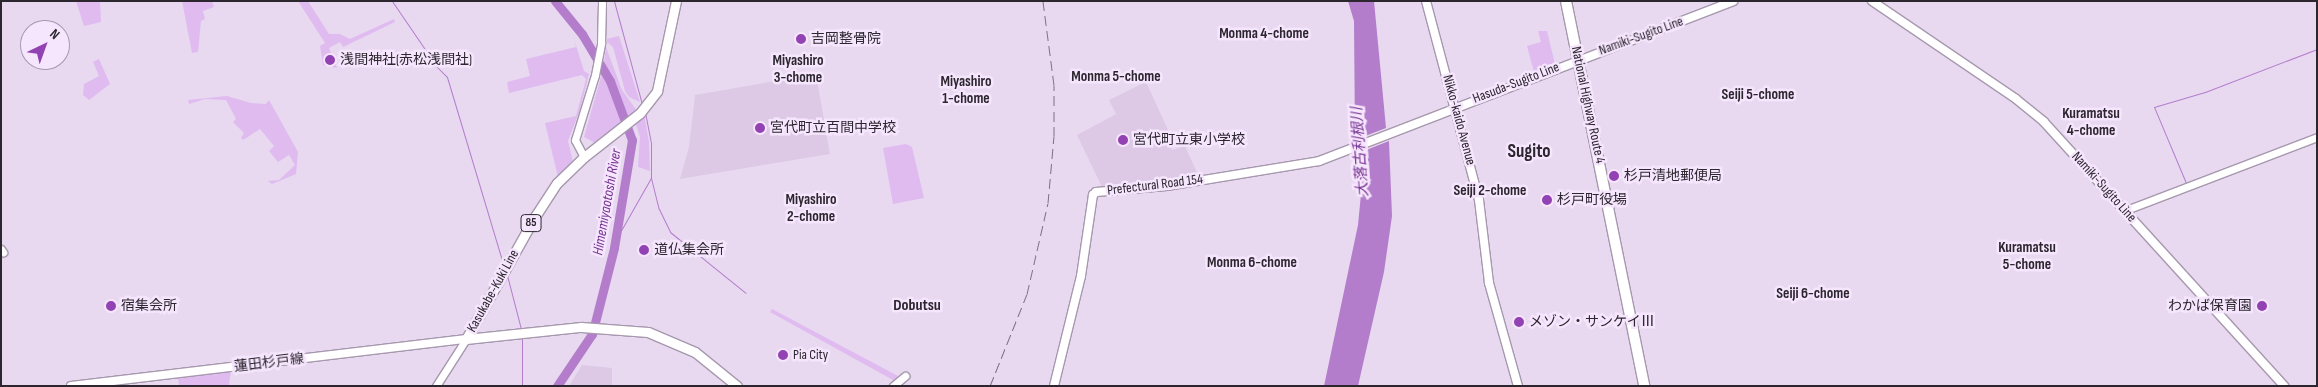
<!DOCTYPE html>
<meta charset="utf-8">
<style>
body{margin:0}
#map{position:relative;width:2318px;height:387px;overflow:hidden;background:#e8d9f0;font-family:"Sofia Sans Condensed","Noto Sans JP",sans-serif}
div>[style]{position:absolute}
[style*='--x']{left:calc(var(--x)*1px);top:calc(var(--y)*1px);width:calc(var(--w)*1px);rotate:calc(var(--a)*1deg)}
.built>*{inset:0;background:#ddc9e5}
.green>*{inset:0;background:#dfbbf0}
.water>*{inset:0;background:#b37dcb}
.stream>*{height:1px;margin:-0.5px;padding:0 0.5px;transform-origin:0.5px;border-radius:0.5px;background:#b37dcb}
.river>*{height:9px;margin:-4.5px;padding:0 4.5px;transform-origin:4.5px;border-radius:4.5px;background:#b37dcb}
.roads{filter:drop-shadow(1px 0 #a698ad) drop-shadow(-1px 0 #a698ad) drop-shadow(0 1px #a698ad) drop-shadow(0 -1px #a698ad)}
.tertiary>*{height:7px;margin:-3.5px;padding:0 3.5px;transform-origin:3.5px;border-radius:3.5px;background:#fff}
.secondary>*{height:8px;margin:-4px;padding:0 4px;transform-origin:4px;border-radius:4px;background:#fff}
.primary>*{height:9px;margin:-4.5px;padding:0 4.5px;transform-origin:4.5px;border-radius:4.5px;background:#fff}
.trunk>*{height:10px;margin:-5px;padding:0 5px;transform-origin:5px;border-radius:5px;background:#fff}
.rail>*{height:1px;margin-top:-0.5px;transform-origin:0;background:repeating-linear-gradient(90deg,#7a717f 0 10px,transparent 0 15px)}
.dots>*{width:14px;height:14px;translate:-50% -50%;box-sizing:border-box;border:2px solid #f6e6fd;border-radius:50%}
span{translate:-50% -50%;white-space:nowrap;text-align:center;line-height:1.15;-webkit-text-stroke:5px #f6e6fd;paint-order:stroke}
.shield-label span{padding:1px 4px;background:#f6e6fd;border:1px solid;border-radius:4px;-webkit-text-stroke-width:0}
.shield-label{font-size:12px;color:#2c262f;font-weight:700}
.street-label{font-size:14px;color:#2c262f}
.poi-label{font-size:14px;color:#2c262f}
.left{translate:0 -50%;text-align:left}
.right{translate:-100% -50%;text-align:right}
.neighbourhood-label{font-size:15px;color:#2c262f;font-weight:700}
.water-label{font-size:15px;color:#773592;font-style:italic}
.quarter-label{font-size:16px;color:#2c262f;font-weight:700}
.district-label{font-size:19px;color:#2c262f;font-weight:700}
.frame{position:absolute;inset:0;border:2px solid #2c262f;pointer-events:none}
.north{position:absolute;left:20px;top:20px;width:50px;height:50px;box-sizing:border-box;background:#f6e6fd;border:1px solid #a599ab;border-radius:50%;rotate:42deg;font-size:14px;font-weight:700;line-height:20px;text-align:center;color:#2c262f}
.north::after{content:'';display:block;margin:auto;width:18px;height:22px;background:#9242b2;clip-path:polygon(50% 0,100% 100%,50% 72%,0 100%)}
</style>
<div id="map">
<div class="built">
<i style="clip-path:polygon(816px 74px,830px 154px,680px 179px,689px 147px,695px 95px)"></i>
<i style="clip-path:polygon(1146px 82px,1169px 132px,1164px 134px,1172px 150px,1185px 146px,1199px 177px,1106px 189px,1102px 187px,1077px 135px,1116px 114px,1109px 100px)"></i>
<i style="clip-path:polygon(582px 365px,612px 368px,612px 386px,569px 386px)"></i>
</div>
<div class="green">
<i style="clip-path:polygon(76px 1px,100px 1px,101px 22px,84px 26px)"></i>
<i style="clip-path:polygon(182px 1px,212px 1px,214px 7px,203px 11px,205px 19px,201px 21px,198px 52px,192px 53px)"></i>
<i style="clip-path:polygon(298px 1px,308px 1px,329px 34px,340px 34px,350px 39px,394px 19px,395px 22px,343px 47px,340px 42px,329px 48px,337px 68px,323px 65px,320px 46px,325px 43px)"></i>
<i style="clip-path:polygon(1538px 31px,1547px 31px,1555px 64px,1534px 72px,1527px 46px,1541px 42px)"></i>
<i style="clip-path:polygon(619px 36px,640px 102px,629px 97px,625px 91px,613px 47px,607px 42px,607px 39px)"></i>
<i style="clip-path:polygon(574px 39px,584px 71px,589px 74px,580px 110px,568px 141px,573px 162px,558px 177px,545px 123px,576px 116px,586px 79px,582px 75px,509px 93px,507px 82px,530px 76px,526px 59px,576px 47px)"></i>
<i style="clip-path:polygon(606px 47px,622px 90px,637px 111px,628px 118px,604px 63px)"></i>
<i style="clip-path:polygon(99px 59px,110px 84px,89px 100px,83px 95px,84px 84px,99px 76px,93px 62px)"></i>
<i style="clip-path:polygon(602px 73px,623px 122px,595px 143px,584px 137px)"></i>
<i style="clip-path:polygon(227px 96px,251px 103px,266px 104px,269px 100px,298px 152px,296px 174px,272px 184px,268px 181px,279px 180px,295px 165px,289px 155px,278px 162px,269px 151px,274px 146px,260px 129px,243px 140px,241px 138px,244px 133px,233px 122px,236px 119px,226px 100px,205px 99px,189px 104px,188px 100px)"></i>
<i style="clip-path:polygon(644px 114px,649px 142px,650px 171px,638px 167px,640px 137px,635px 121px)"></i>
<i style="clip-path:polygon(906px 144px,912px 147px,924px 198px,893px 204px,883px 148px)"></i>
<i style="clip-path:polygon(772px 309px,898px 376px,897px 378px,893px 380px,770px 312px)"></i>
<i style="clip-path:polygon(231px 370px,229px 386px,179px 386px,178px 377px)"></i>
</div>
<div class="water">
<i style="clip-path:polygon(1348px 1px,1374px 1px,1386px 128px,1355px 140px,1354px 21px)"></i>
<i style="clip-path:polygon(1389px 141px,1392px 216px,1384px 272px,1358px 386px,1324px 386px,1358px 225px,1361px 194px,1356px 154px)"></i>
</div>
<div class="stream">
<i style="--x:392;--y:1;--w:80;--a:55.7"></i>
<i style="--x:437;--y:67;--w:14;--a:45"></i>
<i style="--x:447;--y:77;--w:195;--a:73.3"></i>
<i style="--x:614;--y:1;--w:107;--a:74.8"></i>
<i style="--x:651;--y:178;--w:32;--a:76"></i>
<i style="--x:659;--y:209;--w:25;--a:64"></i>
<i style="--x:670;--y:232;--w:97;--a:38.8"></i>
<i style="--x:2186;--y:183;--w:82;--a:-112.8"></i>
<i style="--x:2154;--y:107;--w:53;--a:-16.4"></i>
<i style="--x:2205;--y:92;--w:120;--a:-21"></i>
<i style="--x:615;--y:241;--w:73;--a:-60.3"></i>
<i style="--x:651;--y:178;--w:35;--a:-90"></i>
<i style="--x:651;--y:143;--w:31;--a:-101"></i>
<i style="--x:507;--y:275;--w:56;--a:75.5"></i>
<i style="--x:522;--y:338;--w:48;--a:90"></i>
</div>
<div class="river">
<i style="--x:555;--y:1;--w:43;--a:50.7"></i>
<i style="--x:582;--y:34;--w:55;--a:59.2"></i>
<i style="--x:610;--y:81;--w:63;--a:69.6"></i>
<i style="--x:632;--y:140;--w:109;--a:99.5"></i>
<i style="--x:614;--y:248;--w:89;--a:104.3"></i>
<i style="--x:592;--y:334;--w:63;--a:123.9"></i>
</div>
<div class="roads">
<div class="tertiary">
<i style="--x:584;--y:157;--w:19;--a:-118"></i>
<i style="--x:575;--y:140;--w:68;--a:-72.9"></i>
<i style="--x:595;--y:75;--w:33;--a:-79"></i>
<i style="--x:601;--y:43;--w:42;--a:-88.6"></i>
<i style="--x:2126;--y:210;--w:204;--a:-20.9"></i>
<i style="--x:1;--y:249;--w:4;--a:56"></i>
<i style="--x:436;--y:386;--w:56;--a:-57.4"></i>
<i style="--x:893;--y:386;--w:16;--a:-40"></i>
</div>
<div class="secondary">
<i style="--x:1426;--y:1;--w:206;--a:75.1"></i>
<i style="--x:1479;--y:200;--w:84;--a:83.1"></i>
<i style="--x:1489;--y:283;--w:107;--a:74.3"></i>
<i style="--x:1872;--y:1;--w:174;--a:34.2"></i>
<i style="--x:2016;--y:99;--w:36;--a:39"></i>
<i style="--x:2044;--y:122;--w:357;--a:47.7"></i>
<i style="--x:71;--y:386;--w:398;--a:-6.8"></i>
<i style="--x:1054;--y:386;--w:113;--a:-76.2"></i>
<i style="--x:1081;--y:276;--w:82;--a:-81.6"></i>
<i style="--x:1093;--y:195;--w:4;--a:-45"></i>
<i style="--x:1096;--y:192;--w:71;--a:-4.8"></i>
<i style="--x:1167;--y:186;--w:154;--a:-9.3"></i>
<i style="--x:1319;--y:161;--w:444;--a:-21.1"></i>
</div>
<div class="primary">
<i style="--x:466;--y:339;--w:142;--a:-60.6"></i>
<i style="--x:536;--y:215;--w:38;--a:-57"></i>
<i style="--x:557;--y:183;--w:37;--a:-44"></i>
<i style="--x:584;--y:157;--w:71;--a:-38.2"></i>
<i style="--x:640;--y:113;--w:28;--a:-52"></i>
<i style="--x:657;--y:91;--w:92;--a:-78.1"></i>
<i style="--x:466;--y:339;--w:116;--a:-6"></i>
<i style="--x:581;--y:327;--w:67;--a:4.3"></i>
<i style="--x:648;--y:332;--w:51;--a:23.1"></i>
<i style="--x:695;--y:352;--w:54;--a:39"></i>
</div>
<div class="trunk">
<i style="--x:1566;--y:1;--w:393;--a:78.5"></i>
</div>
</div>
<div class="rail">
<i style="--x:990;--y:386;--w:99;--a:-68.1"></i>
<i style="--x:1027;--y:294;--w:93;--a:-77"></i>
<i style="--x:1048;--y:203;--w:67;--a:-84.9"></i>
<i style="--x:1054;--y:136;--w:51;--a:-90"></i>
<i style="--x:1054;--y:85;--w:85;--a:-97.5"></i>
</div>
<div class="dots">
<i style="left:801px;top:39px;background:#9242b2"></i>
<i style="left:330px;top:60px;background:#9242b2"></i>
<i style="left:760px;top:128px;background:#9242b2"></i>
<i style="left:1123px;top:140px;background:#9242b2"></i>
<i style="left:1614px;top:176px;background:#9242b2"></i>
<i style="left:1547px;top:200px;background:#9242b2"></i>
<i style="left:644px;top:250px;background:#9242b2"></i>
<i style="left:111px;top:306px;background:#9242b2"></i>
<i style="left:2262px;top:306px;background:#9242b2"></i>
<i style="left:1519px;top:322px;background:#9242b2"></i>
<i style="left:783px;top:355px;background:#9242b2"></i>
</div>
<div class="shield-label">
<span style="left:531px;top:223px">85</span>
</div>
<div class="street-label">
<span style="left:1641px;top:36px;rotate:-20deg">Namiki-Sugito Line</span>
<span style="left:1516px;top:83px;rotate:-21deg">Hasuda-Sugito Line</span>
<span style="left:1588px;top:105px;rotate:78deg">National Highway Route 4</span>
<span style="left:1459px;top:120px;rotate:75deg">Nikko-kaido Avenue</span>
<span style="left:1155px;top:185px;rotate:-7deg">Prefectural Road 154</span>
<span style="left:2104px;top:187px;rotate:48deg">Namiki-Sugito Line</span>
<span style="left:493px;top:291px;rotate:-61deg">Kasukabe-Kuki Line</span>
<span style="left:269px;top:363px;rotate:-7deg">蓮田杉戸線</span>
</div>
<div class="poi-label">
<span class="left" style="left:811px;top:39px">吉岡整骨院</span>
<span class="left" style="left:340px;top:60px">浅間神社(赤松浅間社)</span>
<span class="left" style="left:770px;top:128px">宮代町立百間中学校</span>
<span class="left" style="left:1133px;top:140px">宮代町立東小学校</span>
<span class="left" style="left:1624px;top:176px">杉戸清地郵便局</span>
<span class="left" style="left:1557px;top:200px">杉戸町役場</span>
<span class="left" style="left:654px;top:250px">道仏集会所</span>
<span class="left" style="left:121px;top:306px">宿集会所</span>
<span class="right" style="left:2252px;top:306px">わかば保育園</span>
<span class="left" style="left:1529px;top:322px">メゾン・サンケイⅢ</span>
<span class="left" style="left:793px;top:355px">Pia City</span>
</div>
<div class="neighbourhood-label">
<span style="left:1264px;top:34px">Monma 4-chome</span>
<span style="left:798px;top:69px">Miyashiro<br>3-chome</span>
<span style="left:1116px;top:77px">Monma 5-chome</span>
<span style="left:966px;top:90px">Miyashiro<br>1-chome</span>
<span style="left:1758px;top:95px">Seiji 5-chome</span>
<span style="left:2091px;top:122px">Kuramatsu<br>4-chome</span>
<span style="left:1490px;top:191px">Seiji 2-chome</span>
<span style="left:811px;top:208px">Miyashiro<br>2-chome</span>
<span style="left:2027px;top:256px">Kuramatsu<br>5-chome</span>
<span style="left:1252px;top:263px">Monma 6-chome</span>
<span style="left:1813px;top:294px">Seiji 6-chome</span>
</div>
<div class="water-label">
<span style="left:1360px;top:152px;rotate:-94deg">大落古利根川</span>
<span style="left:607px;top:202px;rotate:-80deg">Himemiyaotoshi River</span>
</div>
<div class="quarter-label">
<span style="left:917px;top:306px">Dobutsu</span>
</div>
<div class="district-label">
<span style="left:1529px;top:152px">Sugito</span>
</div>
<div class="frame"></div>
<div class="north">N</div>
</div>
